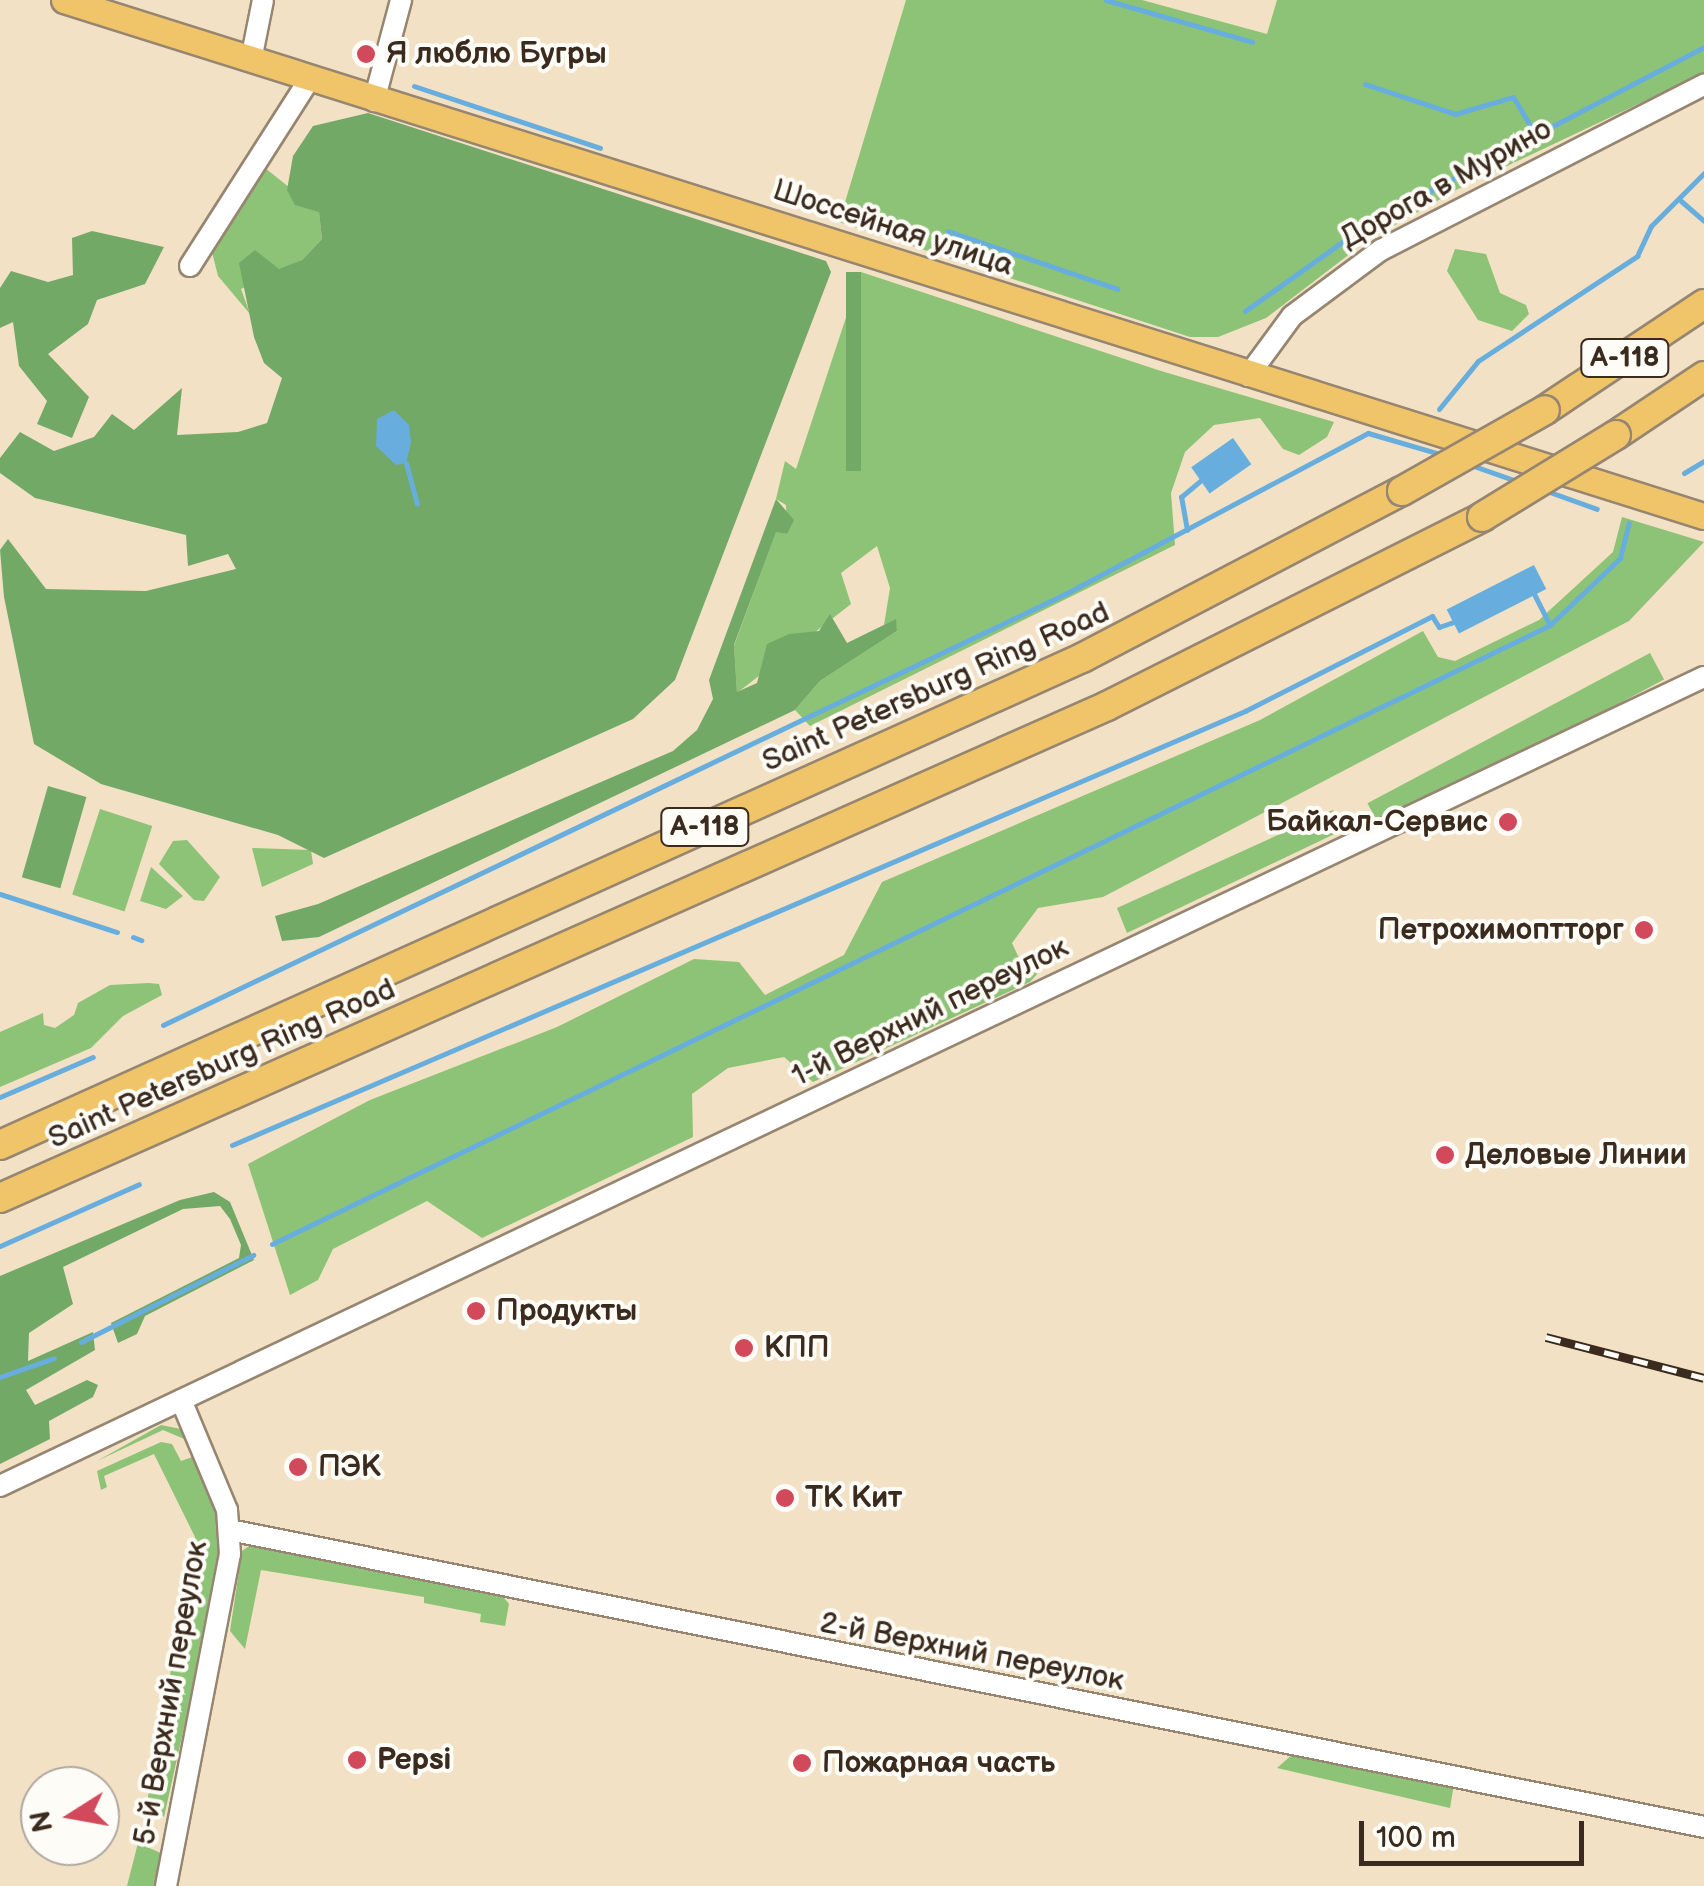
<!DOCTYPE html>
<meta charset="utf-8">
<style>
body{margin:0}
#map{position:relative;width:1704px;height:1886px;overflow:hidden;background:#f2e1c4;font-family:"Balsamiq Sans",sans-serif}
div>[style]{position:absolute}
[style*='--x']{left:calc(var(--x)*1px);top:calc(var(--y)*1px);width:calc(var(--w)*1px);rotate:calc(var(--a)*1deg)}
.green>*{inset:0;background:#8dc376;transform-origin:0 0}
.forest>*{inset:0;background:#72a967;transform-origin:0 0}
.water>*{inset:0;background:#67aede;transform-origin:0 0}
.stream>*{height:5px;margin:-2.5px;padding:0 2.5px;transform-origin:2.5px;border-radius:2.5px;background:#67aede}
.roads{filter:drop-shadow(2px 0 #968671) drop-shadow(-2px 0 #968671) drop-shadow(0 2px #968671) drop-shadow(0 -2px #968671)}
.minor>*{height:20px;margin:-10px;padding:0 10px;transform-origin:10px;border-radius:10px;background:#fff}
.major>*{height:25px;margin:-12.5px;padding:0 12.5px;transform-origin:12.5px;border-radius:12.5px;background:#f0c469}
.highway>*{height:28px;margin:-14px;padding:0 14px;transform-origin:14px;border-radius:14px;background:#f0c469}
.rail>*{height:9px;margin-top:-4.5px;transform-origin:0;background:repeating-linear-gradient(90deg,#fdfcf7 0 15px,#3b2a1e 0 30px);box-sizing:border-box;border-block:2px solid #3b2a1e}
.bridges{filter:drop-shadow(2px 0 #968671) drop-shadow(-2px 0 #968671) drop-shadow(0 2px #968671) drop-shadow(0 -2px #968671)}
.highway-bridge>*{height:28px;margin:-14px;padding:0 14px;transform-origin:14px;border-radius:14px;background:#f0c469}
.dots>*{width:28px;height:28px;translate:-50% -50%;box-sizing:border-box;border:5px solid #fdfcf7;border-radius:50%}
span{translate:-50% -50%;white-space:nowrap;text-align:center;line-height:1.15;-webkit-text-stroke:8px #fdfcf7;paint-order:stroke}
.shield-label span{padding:2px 8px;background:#fdfcf7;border:2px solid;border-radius:8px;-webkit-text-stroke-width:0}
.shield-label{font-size:28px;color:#3b2a1e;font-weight:700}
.poi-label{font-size:30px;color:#3b2a1e;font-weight:700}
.left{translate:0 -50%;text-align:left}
.right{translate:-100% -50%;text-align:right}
.street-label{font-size:30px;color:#3b2a1e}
.north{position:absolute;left:20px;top:1766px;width:100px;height:100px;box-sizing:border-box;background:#fdfcf7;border:2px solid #afa8a0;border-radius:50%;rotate:259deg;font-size:28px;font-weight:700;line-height:40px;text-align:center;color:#3b2a1e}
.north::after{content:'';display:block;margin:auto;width:35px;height:45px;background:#d1495b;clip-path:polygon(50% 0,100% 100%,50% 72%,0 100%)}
.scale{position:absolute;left:1359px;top:1821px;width:225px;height:45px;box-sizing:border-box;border:5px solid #3b2a1e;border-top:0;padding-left:12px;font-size:30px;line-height:35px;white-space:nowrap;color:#3b2a1e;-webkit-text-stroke:8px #fdfcf7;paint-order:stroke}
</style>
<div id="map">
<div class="green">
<i style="clip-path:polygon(906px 0,1142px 0,1267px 34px,1277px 0,1704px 0,1704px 73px,1456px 190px,1364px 243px,1266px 318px,1218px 337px,1190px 337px,839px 222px)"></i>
<i style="clip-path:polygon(265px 168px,319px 211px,322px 239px,302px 260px,241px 289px,250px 314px,218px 276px,212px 252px)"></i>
<i style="clip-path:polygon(1455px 249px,1486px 254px,1500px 293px,1526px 305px,1529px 314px,1512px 331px,1478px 320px,1447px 271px)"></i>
<i style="clip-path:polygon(861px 272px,1161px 371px,1334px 422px,1327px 437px,1299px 455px,1283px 449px,1260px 418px,1214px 425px,1185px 452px,1171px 493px,1175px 545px,810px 726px,795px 710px,820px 681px,897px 631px,895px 620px,884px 625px,890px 588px,877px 546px,841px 573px,851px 604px,737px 693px,734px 646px,776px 531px,787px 534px,786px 505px,776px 499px,785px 461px,796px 469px)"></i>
<i style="clip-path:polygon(1622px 517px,1704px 542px,1629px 621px,1103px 897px,1038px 908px,1012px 943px,1024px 969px,1039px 972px,1030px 982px,813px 1082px,784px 1057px,728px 1068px,692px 1094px,693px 1137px,482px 1238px,427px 1201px,333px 1249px,318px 1280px,290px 1295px,248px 1164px,370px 1100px,557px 1027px,694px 959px,739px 962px,765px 995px,844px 955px,882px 882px,1260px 720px,1423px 631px,1438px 657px,1455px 661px,1539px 620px,1613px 552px)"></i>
<i style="left:1650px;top:653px;width:30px;height:320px;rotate:62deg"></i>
<i style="left:100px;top:809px;width:55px;height:90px;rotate:18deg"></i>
<i style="clip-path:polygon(1333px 810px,1345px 829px,1127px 933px,1117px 908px)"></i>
<i style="clip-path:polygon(187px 840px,220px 877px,204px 901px,194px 900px,159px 864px,173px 841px)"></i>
<i style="clip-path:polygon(252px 848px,311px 850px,313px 864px,262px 887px)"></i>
<i style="clip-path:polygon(151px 867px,183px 896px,166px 909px,140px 901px)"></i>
<i style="clip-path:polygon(149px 983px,159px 984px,162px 995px,123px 1016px,91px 1048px,0 1087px,0 1032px,43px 1013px,44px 1025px,55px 1028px,74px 1015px,78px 1003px,110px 985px)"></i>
<i style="clip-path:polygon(161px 1425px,181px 1429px,189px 1441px,163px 1430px,97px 1461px)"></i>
<i style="clip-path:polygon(161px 1442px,172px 1444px,181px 1461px,195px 1456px,221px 1530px,210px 1611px,164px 1817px,145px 1813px,195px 1537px,154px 1454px,104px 1476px,107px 1487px,101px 1490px,97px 1471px)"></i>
<i style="clip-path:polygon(252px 1544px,497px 1589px,509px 1604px,505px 1626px,480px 1622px,481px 1614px,424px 1603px,424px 1597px,261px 1570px,245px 1649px,230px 1631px,242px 1551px)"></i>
<i style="clip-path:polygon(1295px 1752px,1454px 1784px,1450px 1808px,1277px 1768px)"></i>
<i style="clip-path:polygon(138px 1843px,163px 1854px,156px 1886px,127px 1886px)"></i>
</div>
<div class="forest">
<i style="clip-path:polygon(368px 113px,826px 261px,831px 272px,675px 680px,633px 719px,324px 858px,278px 835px,101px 784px,34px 744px,4px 597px,0 550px,8px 539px,46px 589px,146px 591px,236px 569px,228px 554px,188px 566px,186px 535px,35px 498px,0 473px,0 458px,20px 432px,54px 451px,94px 437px,112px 414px,134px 430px,182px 388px,177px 435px,238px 432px,267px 423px,282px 378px,264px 363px,254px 337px,239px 263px,255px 250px,279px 269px,302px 260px,322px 239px,319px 212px,295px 205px,287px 190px,293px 156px,313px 126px)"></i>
<i style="clip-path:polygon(92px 231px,164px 247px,145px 284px,97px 300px,88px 324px,48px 354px,89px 397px,72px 438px,37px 424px,47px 401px,19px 366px,13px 322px,0 328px,0 288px,11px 271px,48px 282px,73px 275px,72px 238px)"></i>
<i style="left:846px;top:272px;width:15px;height:199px"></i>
<i style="clip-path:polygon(776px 499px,794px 520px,787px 534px,776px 532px,734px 645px,737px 692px,757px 683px,767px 644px,789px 634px,819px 631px,830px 614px,847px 643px,896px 619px,897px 631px,820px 681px,795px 710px,319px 937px,282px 941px,275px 916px,318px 904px,673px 751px,697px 730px,713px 699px,709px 680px)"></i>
<i style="left:48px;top:786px;width:40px;height:95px;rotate:16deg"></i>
<i style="clip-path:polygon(214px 1192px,230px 1202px,254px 1260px,145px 1316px,137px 1334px,118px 1343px,111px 1323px,239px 1258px,241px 1245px,230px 1219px,220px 1206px,183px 1209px,63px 1267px,73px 1304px,29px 1333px,28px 1361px,93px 1332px,95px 1350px,26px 1390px,35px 1405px,87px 1380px,98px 1385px,93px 1397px,49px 1421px,50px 1439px,0 1464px,0 1276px,180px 1200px)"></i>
</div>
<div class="water">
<i style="clip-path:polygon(394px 410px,409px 425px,411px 443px,406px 463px,396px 465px,376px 446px,377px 419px)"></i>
<i style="left:1233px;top:438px;width:32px;height:51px;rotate:55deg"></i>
<i style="left:1534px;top:565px;width:27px;height:98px;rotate:63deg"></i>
</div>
<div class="stream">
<i style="--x:1106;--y:0;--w:152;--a:16"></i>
<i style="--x:1365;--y:84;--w:95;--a:18.4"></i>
<i style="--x:1455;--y:114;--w:60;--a:-16.3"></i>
<i style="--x:1513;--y:97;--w:44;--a:58.8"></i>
<i style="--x:414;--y:86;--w:196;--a:18.4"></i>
<i style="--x:1526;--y:140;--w:201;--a:-27.6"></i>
<i style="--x:1681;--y:201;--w:30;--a:41"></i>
<i style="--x:948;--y:231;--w:179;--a:18.9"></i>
<i style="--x:1245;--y:311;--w:143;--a:-35.4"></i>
<i style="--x:1362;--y:228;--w:130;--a:-28.5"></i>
<i style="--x:1439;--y:409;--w:62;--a:-50.9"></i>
<i style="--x:1478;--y:361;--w:191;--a:-33.4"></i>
<i style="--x:1637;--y:256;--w:33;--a:-65"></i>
<i style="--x:1651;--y:226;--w:75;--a:-45"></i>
<i style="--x:406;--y:463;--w:42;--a:75"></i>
<i style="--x:1468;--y:464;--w:54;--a:19.4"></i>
<i style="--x:1684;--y:473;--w:23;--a:-31"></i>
<i style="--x:1544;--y:490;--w:56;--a:19.7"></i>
<i style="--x:1187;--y:530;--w:34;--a:-100"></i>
<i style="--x:1181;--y:497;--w:25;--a:-40"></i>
<i style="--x:1533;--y:592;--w:37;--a:63"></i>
<i style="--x:0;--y:894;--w:123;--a:18"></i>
<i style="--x:133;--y:937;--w:9;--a:21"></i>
<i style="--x:163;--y:1025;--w:1000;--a:-25.54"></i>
<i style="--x:1065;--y:594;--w:343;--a:-28"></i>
<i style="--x:1368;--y:433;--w:78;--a:16.3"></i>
<i style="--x:0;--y:1097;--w:101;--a:-23.3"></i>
<i style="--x:232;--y:1145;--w:1102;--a:-23.19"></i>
<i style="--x:1245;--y:711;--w:210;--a:-26.9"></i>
<i style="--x:1432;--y:616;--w:13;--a:58"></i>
<i style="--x:1439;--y:627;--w:18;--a:-19"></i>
<i style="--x:272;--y:1244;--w:1420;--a:-25.84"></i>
<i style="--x:1550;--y:625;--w:97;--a:-43.7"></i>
<i style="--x:1620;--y:558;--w:36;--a:-76"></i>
<i style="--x:0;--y:1246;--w:152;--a:-24"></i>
<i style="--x:81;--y:1342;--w:193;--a:-26.8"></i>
<i style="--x:0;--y:1377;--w:57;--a:-19.4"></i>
</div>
<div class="roads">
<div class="minor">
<i style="--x:251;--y:60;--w:61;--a:-78.7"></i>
<i style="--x:374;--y:101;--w:105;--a:-75"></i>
<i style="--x:190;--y:266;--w:223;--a:-57.4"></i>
<i style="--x:1248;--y:376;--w:74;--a:-53.7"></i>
<i style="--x:1292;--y:316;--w:111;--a:-36.6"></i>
<i style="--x:1381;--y:250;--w:363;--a:-27.1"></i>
<i style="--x:0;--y:1486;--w:1886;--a:-25.4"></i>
<i style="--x:230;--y:1530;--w:1504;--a:11.39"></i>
<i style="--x:166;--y:1886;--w:338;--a:-79.1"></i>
<i style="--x:230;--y:1554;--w:44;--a:-93.9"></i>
<i style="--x:227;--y:1510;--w:119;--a:-112.7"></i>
</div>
<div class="major">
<i style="--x:64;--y:0;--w:1719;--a:17.47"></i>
</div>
<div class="highway">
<i style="--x:1545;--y:410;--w:191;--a:-33.7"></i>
<i style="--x:1616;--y:435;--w:106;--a:-33.8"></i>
<i style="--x:0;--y:1145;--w:1187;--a:-24.23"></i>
<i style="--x:1082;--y:658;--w:361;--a:-27.6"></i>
<i style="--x:0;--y:1198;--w:1211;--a:-23.96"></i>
<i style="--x:1107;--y:706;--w:420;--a:-26.7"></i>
</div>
</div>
<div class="rail">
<i style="--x:1546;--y:1337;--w:163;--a:14.5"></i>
</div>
<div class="bridges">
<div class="highway-bridge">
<i style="--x:1402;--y:491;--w:164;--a:-29.5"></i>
<i style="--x:1482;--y:517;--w:157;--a:-31.5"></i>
</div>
</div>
<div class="dots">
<i style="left:366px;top:54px;background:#d1495b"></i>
<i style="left:1508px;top:822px;background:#d1495b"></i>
<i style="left:1644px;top:930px;background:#d1495b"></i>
<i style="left:1445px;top:1155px;background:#d1495b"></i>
<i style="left:476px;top:1311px;background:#d1495b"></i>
<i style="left:744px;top:1348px;background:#d1495b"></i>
<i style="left:298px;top:1467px;background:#d1495b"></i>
<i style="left:785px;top:1498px;background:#d1495b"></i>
<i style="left:357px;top:1760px;background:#d1495b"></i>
<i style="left:802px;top:1763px;background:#d1495b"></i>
</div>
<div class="shield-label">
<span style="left:1625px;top:358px">А-118</span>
<span style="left:705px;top:827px">А-118</span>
</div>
<div class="poi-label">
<span class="left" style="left:386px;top:54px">Я люблю Бугры</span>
<span class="right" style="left:1488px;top:822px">Байкал-Сервис</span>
<span class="right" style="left:1624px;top:930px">Петрохимоптторг</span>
<span class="left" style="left:1465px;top:1155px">Деловые Линии</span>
<span class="left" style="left:496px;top:1311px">Продукты</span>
<span class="left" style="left:764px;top:1348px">КПП</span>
<span class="left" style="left:318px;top:1467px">ПЭК</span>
<span class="left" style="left:805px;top:1498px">ТК Кит</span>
<span class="left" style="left:377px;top:1760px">Pepsi</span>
<span class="left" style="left:822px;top:1763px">Пожарная часть</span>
</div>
<div class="street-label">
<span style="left:1446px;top:184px;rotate:-29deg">Дорога в Мурино</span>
<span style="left:893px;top:228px;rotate:18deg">Шоссейная улица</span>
<span style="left:936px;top:687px;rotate:-24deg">Saint Petersburg Ring Road</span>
<span style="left:930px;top:1012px;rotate:-26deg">1-й Верхний переулок</span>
<span style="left:222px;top:1064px;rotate:-24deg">Saint Petersburg Ring Road</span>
<span style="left:972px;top:1652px;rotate:11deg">2-й Верхний переулок</span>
<span style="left:171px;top:1693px;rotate:-80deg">5-й Верхний переулок</span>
</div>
<div class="north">N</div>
<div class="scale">100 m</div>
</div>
